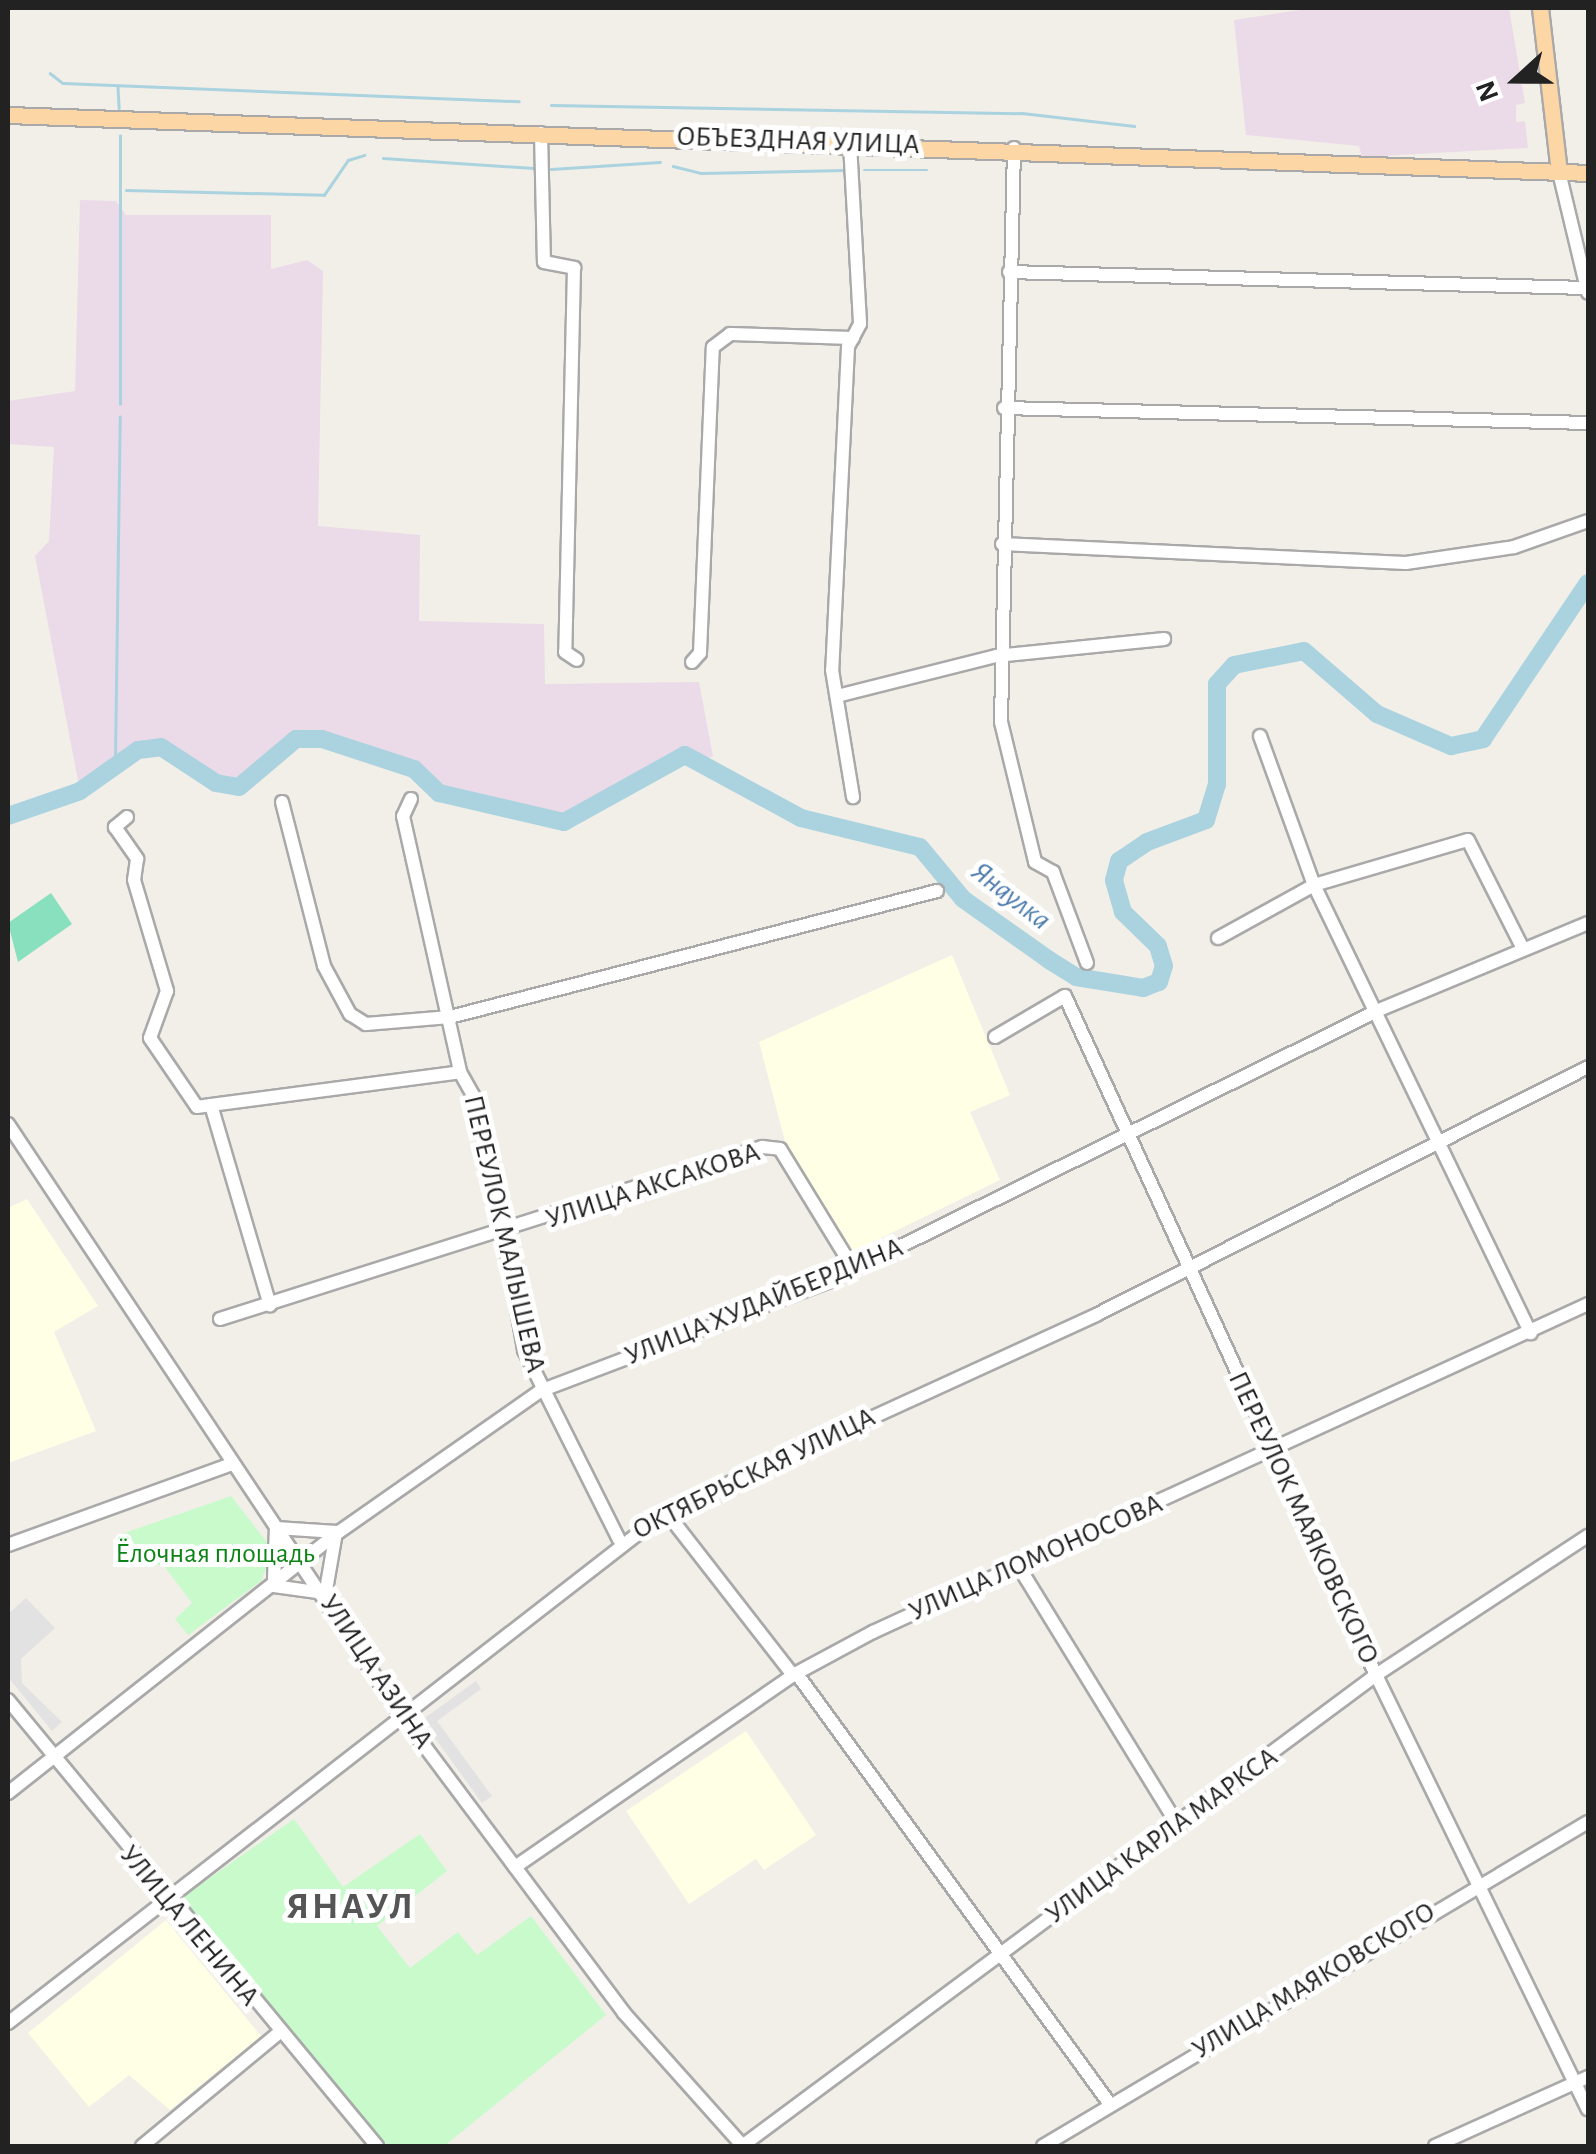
<!DOCTYPE html>
<meta charset="utf-8">
<style>
body{margin:0}
#map{position:relative;width:1596px;height:2154px;overflow:hidden;background:#f2efe9;font-family:"Alegreya Sans",sans-serif}
div>[style]{position:absolute}
[style*='--x']{left:calc(var(--x)*1px);top:calc(var(--y)*1px);width:calc(var(--w)*1px);rotate:calc(var(--a)*1deg)}
.industrial>*{inset:0;background:#ebdbe8}
.education>*{inset:0;background:#ffffe5}
.park>*{inset:0;background:#c8facc}
.pitch>*{inset:0;background:#88e0be}
.parking>*{inset:0;background:#e2e2e2}
.stream>*{height:2.5px;margin:-1.25px;padding:0 1.25px;transform-origin:1.25px;border-radius:1.25px;background:#aad3df}
.river>*{height:18px;margin:-9px;padding:0 9px;transform-origin:9px;border-radius:9px;background:#aad3df}
.roads{filter:drop-shadow(2px 0 #a9a9a9) drop-shadow(-2px 0 #a9a9a9) drop-shadow(0 2px #a9a9a9) drop-shadow(0 -2px #a9a9a9)}
.minor>*{height:12px;margin:-6px;padding:0 6px;transform-origin:6px;border-radius:6px;background:#fff}
.major>*{height:15px;margin:-7.5px;padding:0 7.5px;transform-origin:7.5px;border-radius:7.5px;background:#fcd6a4}
span{translate:-50% -50%;white-space:nowrap;text-align:center;line-height:1.15;-webkit-text-stroke:10px #fff;paint-order:stroke}
.street-label{font-size:28px;color:#222}
.park-label{font-size:28px;color:#0c8416}
.water-label{font-size:30px;color:#4a7aab;font-style:italic}
.district-label{font-size:38px;color:#555;font-weight:700;letter-spacing:2.5px}
.frame{position:absolute;inset:0;border:10px solid #222;pointer-events:none}
.north{position:absolute;left:1466px;top:30px;width:100px;height:100px;-webkit-text-stroke:8px #fff;paint-order:stroke;rotate:249deg;font-size:28px;font-weight:700;line-height:40px;text-align:center;color:#222}
.north::after{content:'';display:block;margin:auto;width:35px;height:45px;background:#222;clip-path:polygon(50% 0,100% 100%,50% 72%,0 100%)}
</style>
<div id="map">
<div class="industrial">
<i style="clip-path:polygon(1313px 8px,1509px 8px,1525px 103px,1516px 105px,1516px 122px,1525px 121px,1528px 148px,1362px 157px,1359px 146px,1246px 135px,1234px 20px)"></i>
<i style="clip-path:polygon(80px 200px,116px 201px,126px 215px,271px 215px,271px 269px,307px 260px,323px 271px,318px 526px,420px 535px,419px 621px,544px 624px,545px 684px,699px 682px,713px 757px,666px 762px,564px 822px,439px 793px,414px 769px,322px 739px,296px 739px,239px 787px,216px 783px,161px 747px,115px 758px,80px 791px,35px 556px,49px 541px,54px 447px,8px 444px,8px 401px,75px 391px)"></i>
</div>
<div class="education">
<i style="clip-path:polygon(952px 955px,1010px 1095px,970px 1112px,1000px 1180px,844px 1256px,787px 1149px,759px 1042px)"></i>
<i style="clip-path:polygon(27px 1199px,98px 1306px,54px 1332px,96px 1431px,8px 1463px,8px 1208px)"></i>
<i style="clip-path:polygon(746px 1731px,816px 1835px,764px 1870px,756px 1859px,689px 1904px,626px 1811px)"></i>
<i style="clip-path:polygon(166px 1920px,261px 2036px,170px 2110px,129px 2075px,89px 2107px,28px 2033px)"></i>
</div>
<div class="park">
<i style="clip-path:polygon(231px 1496px,273px 1550px,261px 1581px,188px 1635px,175px 1619px,192px 1603px,164px 1566px,128px 1560px,116px 1536px)"></i>
<i style="clip-path:polygon(294px 1819px,343px 1887px,420px 1834px,447px 1871px,377px 1926px,410px 1968px,458px 1932px,477px 1955px,531px 1916px,606px 2015px,444px 2146px,388px 2146px,174px 1903px)"></i>
</div>
<div class="pitch">
<i style="clip-path:polygon(51px 893px,72px 924px,18px 962px,8px 923px)"></i>
</div>
<div class="parking">
<i style="clip-path:polygon(26px 1598px,55px 1628px,21px 1659px,22px 1683px,62px 1722px,52px 1731px,8px 1677px,8px 1614px)"></i>
<i style="clip-path:polygon(476px 1681px,481px 1689px,437px 1721px,492px 1796px,482px 1803px,422px 1720px)"></i>
</div>
<div class="stream">
<i style="--x:50;--y:73;--w:16;--a:38"></i>
<i style="--x:63;--y:83;--w:456;--a:2.3"></i>
<i style="--x:118;--y:87;--w:21;--a:87"></i>
<i style="--x:551;--y:105;--w:471;--a:1"></i>
<i style="--x:1022;--y:113;--w:113;--a:6.6"></i>
<i style="--x:383;--y:158;--w:151;--a:3.8"></i>
<i style="--x:673;--y:166;--w:29;--a:14"></i>
<i style="--x:701;--y:173;--w:144;--a:-1.2"></i>
<i style="--x:551;--y:169;--w:109;--a:-3.7"></i>
<i style="--x:864;--y:170;--w:63;--a:0"></i>
<i style="--x:126;--y:190;--w:198;--a:1.4"></i>
<i style="--x:324;--y:195;--w:42;--a:-55.6"></i>
<i style="--x:348;--y:160;--w:17;--a:-17"></i>
<i style="--x:120;--y:404;--w:268;--a:-90"></i>
<i style="--x:115;--y:758;--w:341;--a:-89.2"></i>
</div>
<div class="river">
<i style="--x:8;--y:816;--w:76;--a:-19.1"></i>
<i style="--x:80;--y:791;--w:71;--a:-35.3"></i>
<i style="--x:138;--y:750;--w:23;--a:-7"></i>
<i style="--x:161;--y:747;--w:66;--a:33.2"></i>
<i style="--x:216;--y:783;--w:23;--a:10"></i>
<i style="--x:239;--y:787;--w:75;--a:-40.1"></i>
<i style="--x:296;--y:739;--w:26;--a:0"></i>
<i style="--x:322;--y:739;--w:97;--a:18.1"></i>
<i style="--x:414;--y:769;--w:35;--a:44"></i>
<i style="--x:439;--y:793;--w:128;--a:13.1"></i>
<i style="--x:564;--y:822;--w:138;--a:-29"></i>
<i style="--x:685;--y:755;--w:132;--a:28.5"></i>
<i style="--x:801;--y:818;--w:122;--a:13.7"></i>
<i style="--x:920;--y:847;--w:67;--a:50.4"></i>
<i style="--x:963;--y:899;--w:105;--a:35.3"></i>
<i style="--x:1049;--y:960;--w:32;--a:32"></i>
<i style="--x:1076;--y:977;--w:68;--a:9.3"></i>
<i style="--x:1143;--y:988;--w:17;--a:-21"></i>
<i style="--x:1159;--y:982;--w:17;--a:-73"></i>
<i style="--x:1164;--y:966;--w:21;--a:-107"></i>
<i style="--x:1158;--y:946;--w:49;--a:-135.8"></i>
<i style="--x:1123;--y:912;--w:33;--a:-106"></i>
<i style="--x:1114;--y:880;--w:20;--a:-75"></i>
<i style="--x:1119;--y:861;--w:34;--a:-34"></i>
<i style="--x:1147;--y:842;--w:63;--a:-20.4"></i>
<i style="--x:1206;--y:820;--w:37;--a:-73"></i>
<i style="--x:1217;--y:785;--w:101;--a:-90"></i>
<i style="--x:1217;--y:684;--w:25;--a:-48"></i>
<i style="--x:1234;--y:665;--w:71;--a:-11.3"></i>
<i style="--x:1304;--y:651;--w:96;--a:40.8"></i>
<i style="--x:1377;--y:714;--w:81;--a:23.4"></i>
<i style="--x:1451;--y:746;--w:33;--a:-12"></i>
<i style="--x:1483;--y:739;--w:188;--a:-56.1"></i>
</div>
<div class="roads">
<div class="minor">
<i style="--x:541;--y:133;--w:129;--a:88.7"></i>
<i style="--x:544;--y:262;--w:31;--a:11"></i>
<i style="--x:574;--y:268;--w:384;--a:91.3"></i>
<i style="--x:565;--y:652;--w:14;--a:34"></i>
<i style="--x:850;--y:144;--w:180;--a:86.8"></i>
<i style="--x:860;--y:324;--w:26;--a:118"></i>
<i style="--x:848;--y:347;--w:323;--a:92.8"></i>
<i style="--x:832;--y:670;--w:129;--a:80.6"></i>
<i style="--x:1014;--y:148;--w:574;--a:91.3"></i>
<i style="--x:1001;--y:722;--w:144;--a:76.3"></i>
<i style="--x:1035;--y:862;--w:21;--a:29"></i>
<i style="--x:1053;--y:872;--w:97;--a:69.5"></i>
<i style="--x:1559;--y:172;--w:124;--a:76.5"></i>
<i style="--x:1009;--y:272;--w:578;--a:1.59"></i>
<i style="--x:1004;--y:408;--w:584;--a:1.47"></i>
<i style="--x:1002;--y:544;--w:404;--a:2.7"></i>
<i style="--x:1406;--y:563;--w:109;--a:-8.4"></i>
<i style="--x:1514;--y:547;--w:78;--a:-19.4"></i>
<i style="--x:692;--y:662;--w:12;--a:-48"></i>
<i style="--x:700;--y:653;--w:306;--a:-87.6"></i>
<i style="--x:713;--y:347;--w:21;--a:-37"></i>
<i style="--x:730;--y:334;--w:123;--a:1.9"></i>
<i style="--x:837;--y:696;--w:164;--a:-14.1"></i>
<i style="--x:996;--y:656;--w:169;--a:-5.8"></i>
<i style="--x:1260;--y:736;--w:158;--a:70.1"></i>
<i style="--x:1314;--y:885;--w:498;--a:64.2"></i>
<i style="--x:411;--y:799;--w:19;--a:115"></i>
<i style="--x:403;--y:816;--w:262;--a:77.4"></i>
<i style="--x:460;--y:1072;--w:45;--a:60.6"></i>
<i style="--x:482;--y:1111;--w:243;--a:80"></i>
<i style="--x:524;--y:1350;--w:212;--a:63.4"></i>
<i style="--x:282;--y:802;--w:169;--a:75.6"></i>
<i style="--x:324;--y:966;--w:55;--a:61.6"></i>
<i style="--x:350;--y:1014;--w:19;--a:32"></i>
<i style="--x:366;--y:1024;--w:84;--a:-4.8"></i>
<i style="--x:450;--y:1017;--w:503;--a:-14.51"></i>
<i style="--x:127;--y:817;--w:16;--a:140"></i>
<i style="--x:115;--y:827;--w:39;--a:55"></i>
<i style="--x:137;--y:859;--w:21;--a:98"></i>
<i style="--x:134;--y:880;--w:116;--a:73.4"></i>
<i style="--x:167;--y:991;--w:50;--a:109.9"></i>
<i style="--x:150;--y:1038;--w:83;--a:55.7"></i>
<i style="--x:197;--y:1107;--w:14;--a:-8"></i>
<i style="--x:211;--y:1105;--w:209;--a:73.6"></i>
<i style="--x:1218;--y:938;--w:110;--a:-28.9"></i>
<i style="--x:1314;--y:885;--w:160;--a:-16.3"></i>
<i style="--x:1468;--y:840;--w:122;--a:63.2"></i>
<i style="--x:995;--y:1037;--w:81;--a:-30.4"></i>
<i style="--x:1065;--y:996;--w:747;--a:65.39"></i>
<i style="--x:1376;--y:1675;--w:483;--a:64"></i>
<i style="--x:211;--y:1105;--w:251;--a:-7.5"></i>
<i style="--x:8;--y:1124;--w:706;--a:56.38"></i>
<i style="--x:399;--y:1712;--w:376;--a:53.2"></i>
<i style="--x:624;--y:2013;--w:178;--a:48.2"></i>
<i style="--x:220;--y:1319;--w:569;--a:-17.61"></i>
<i style="--x:762;--y:1147;--w:18;--a:6"></i>
<i style="--x:780;--y:1149;--w:140;--a:58.5"></i>
<i style="--x:666;--y:1512;--w:207;--a:52.1"></i>
<i style="--x:8;--y:1545;--w:238;--a:-19.9"></i>
<i style="--x:1019;--y:1567;--w:305;--a:58.4"></i>
<i style="--x:274;--y:1579;--w:51;--a:-87.8"></i>
<i style="--x:276;--y:1528;--w:61;--a:3.8"></i>
<i style="--x:274;--y:1586;--w:42;--a:8.1"></i>
<i style="--x:325;--y:1596;--w:59;--a:-80.2"></i>
<i style="--x:797;--y:1674;--w:530;--a:53.97"></i>
<i style="--x:8;--y:1700;--w:579;--a:50.4"></i>
<i style="--x:8;--y:1793;--w:422;--a:-38.3"></i>
<i style="--x:339;--y:1532;--w:246;--a:-35"></i>
<i style="--x:540;--y:1391;--w:310;--a:-20.8"></i>
<i style="--x:830;--y:1281;--w:612;--a:-26.27"></i>
<i style="--x:1379;--y:1010;--w:226;--a:-22.6"></i>
<i style="--x:515;--y:1867;--w:338;--a:-34.6"></i>
<i style="--x:793;--y:1675;--w:91;--a:-28.3"></i>
<i style="--x:873;--y:1632;--w:787;--a:-24.64"></i>
<i style="--x:8;--y:2023;--w:833;--a:-37.83"></i>
<i style="--x:666;--y:1512;--w:475;--a:-24.6"></i>
<i style="--x:1098;--y:1314;--w:549;--a:-26.75"></i>
<i style="--x:142;--y:2146;--w:179;--a:-39.6"></i>
<i style="--x:742;--y:2146;--w:790;--a:-36.61"></i>
<i style="--x:1376;--y:1675;--w:254;--a:-33.3"></i>
<i style="--x:1043;--y:2146;--w:634;--a:-30.73"></i>
<i style="--x:1435;--y:2146;--w:168;--a:-24.3"></i>
</div>
<div class="major">
<i style="--x:1540;--y:8;--w:165;--a:83.4"></i>
<i style="--x:8;--y:115;--w:1581;--a:2.1"></i>
</div>
</div>
<div class="street-label">
<span style="left:798px;top:141px;rotate:2deg">ОБЪЕЗДНАЯ УЛИЦА</span>
<span style="left:653px;top:1186px;rotate:-18deg">УЛИЦА АКСАКОВА</span>
<span style="left:504px;top:1234px;rotate:77deg">ПЕРЕУЛОК МАЛЫШЕВА</span>
<span style="left:764px;top:1302px;rotate:-22deg">УЛИЦА ХУДАЙБЕРДИНА</span>
<span style="left:754px;top:1474px;rotate:-26deg">ОКТЯБРЬСКАЯ УЛИЦА</span>
<span style="left:1303px;top:1518px;rotate:65deg">ПЕРЕУЛОК МАЯКОВСКОГО</span>
<span style="left:1036px;top:1558px;rotate:-24deg">УЛИЦА ЛОМОНОСОВА</span>
<span style="left:376px;top:1672px;rotate:56deg">УЛИЦА АЗИНА</span>
<span style="left:1162px;top:1836px;rotate:-36deg">УЛИЦА КАРЛА МАРКСА</span>
<span style="left:189px;top:1926px;rotate:50deg">УЛИЦА ЛЕНИНА</span>
<span style="left:1314px;top:1981px;rotate:-31deg">УЛИЦА МАЯКОВСКОГО</span>
</div>
<div class="park-label">
<span style="left:215px;top:1554px">Ёлочная площадь</span>
</div>
<div class="water-label">
<span style="left:1011px;top:896px;rotate:38deg">Янаулка</span>
</div>
<div class="district-label">
<span style="left:351px;top:1908px">ЯНАУЛ</span>
</div>
<div class="frame"></div>
<div class="north">N</div>
</div>
